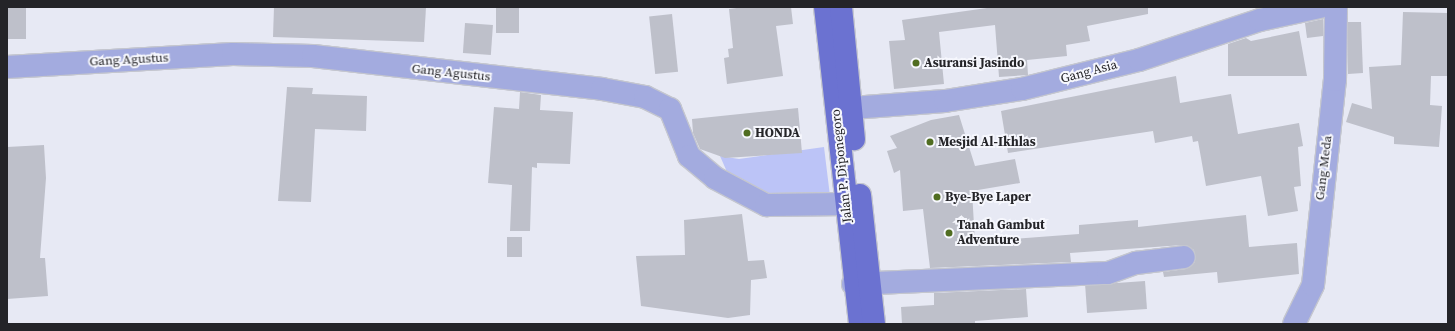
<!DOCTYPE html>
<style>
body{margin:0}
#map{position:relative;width:1455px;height:331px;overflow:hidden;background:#e7e9f4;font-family:"Source Serif 4",serif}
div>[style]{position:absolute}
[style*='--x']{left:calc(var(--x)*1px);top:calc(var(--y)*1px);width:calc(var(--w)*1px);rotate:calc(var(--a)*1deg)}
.green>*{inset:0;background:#bcc4f7}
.building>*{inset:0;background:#bec0ca;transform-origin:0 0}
.roads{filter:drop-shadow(1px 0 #c4c6cf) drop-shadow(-1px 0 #c4c6cf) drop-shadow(0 1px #c4c6cf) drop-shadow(0 -1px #c4c6cf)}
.minor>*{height:22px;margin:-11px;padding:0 11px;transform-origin:11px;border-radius:11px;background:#a3abdf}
.primary>*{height:22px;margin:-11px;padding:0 11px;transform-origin:11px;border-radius:11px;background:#6b72d1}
.dots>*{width:11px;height:11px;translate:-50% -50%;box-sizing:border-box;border:2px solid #f6f7fd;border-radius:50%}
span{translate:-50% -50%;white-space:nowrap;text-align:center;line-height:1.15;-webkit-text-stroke:4px #f6f7fd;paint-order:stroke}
.street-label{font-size:13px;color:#242428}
.poi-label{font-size:13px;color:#242428;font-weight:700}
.left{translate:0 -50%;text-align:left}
.frame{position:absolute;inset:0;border:8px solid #242428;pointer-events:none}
</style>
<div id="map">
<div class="green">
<i style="clip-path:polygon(824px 147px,830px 196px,759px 197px,731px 181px,720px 156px,739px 159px)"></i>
</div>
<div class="building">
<i style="left:7px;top:7px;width:19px;height:32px"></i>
<i style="clip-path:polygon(274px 7px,426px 7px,424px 42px,273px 37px)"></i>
<i style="left:496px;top:7px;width:23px;height:26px"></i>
<i style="clip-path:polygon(744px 7px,791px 7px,793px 24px,776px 26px,783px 76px,727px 84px,724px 58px,729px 57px,728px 49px,733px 48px,729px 9px)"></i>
<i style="clip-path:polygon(994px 7px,1148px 7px,1148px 14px,1087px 26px,1090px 41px,1066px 45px,1067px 56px,1027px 60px,1028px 75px,999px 77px,995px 25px,939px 32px,944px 84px,894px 89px,889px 41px,905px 40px,902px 20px)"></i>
<i style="clip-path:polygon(1403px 12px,1448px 13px,1448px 76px,1431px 76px,1430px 105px,1442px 106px,1439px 147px,1394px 144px,1394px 137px,1346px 122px,1352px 103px,1372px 109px,1369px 67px,1401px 65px)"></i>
<i style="left:672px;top:14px;width:58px;height:23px;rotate:84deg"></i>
<i style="clip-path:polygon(1323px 19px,1323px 36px,1307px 38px,1305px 23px)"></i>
<i style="clip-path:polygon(1348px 22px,1361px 22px,1363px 73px,1348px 74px)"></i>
<i style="left:465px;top:23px;width:28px;height:30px;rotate:4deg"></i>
<i style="clip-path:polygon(1299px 31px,1307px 76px,1228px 76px,1228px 44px,1246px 38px,1251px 41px)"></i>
<i style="clip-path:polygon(1176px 76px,1180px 103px,1231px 94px,1238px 134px,1299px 123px,1303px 146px,1298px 147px,1301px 186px,1294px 187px,1298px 211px,1268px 216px,1261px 176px,1206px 186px,1198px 141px,1193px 142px,1192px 136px,1155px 143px,1153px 131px,1008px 153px,1001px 111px)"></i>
<i style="clip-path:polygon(287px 87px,313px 88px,312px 94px,367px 96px,366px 131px,315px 129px,311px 202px,278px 201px)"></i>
<i style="clip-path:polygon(520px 92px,541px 95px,540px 110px,573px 112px,570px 164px,537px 163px,537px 168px,532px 167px,530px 231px,510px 231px,512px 185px,488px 183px,494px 107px,519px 109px)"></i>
<i style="clip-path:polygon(798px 108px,802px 153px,725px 158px,700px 149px,693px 133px,692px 119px)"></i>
<i style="clip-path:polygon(959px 115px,975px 166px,1015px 159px,1020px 183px,972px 191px,975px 242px,1079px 234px,1079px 225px,1138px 220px,1138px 227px,1246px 215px,1249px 247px,1297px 243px,1299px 274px,1218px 283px,1217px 272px,1164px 277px,1163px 272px,1186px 269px,1195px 262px,1194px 250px,1183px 245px,1070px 253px,1071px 262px,930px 268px,923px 209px,903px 211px,900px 170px,894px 173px,887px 151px,897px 148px,890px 136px,931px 120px)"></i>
<i style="clip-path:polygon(44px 145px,46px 178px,40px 258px,45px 258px,48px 296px,7px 299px,7px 147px)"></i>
<i style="clip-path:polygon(742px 214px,748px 261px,764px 260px,767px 278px,751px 280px,750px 315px,728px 318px,641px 306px,636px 256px,685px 255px,684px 220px)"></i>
<i style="left:507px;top:237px;width:15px;height:20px"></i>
<i style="left:1145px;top:281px;width:28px;height:60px;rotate:86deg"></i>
<i style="clip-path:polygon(1026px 289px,1028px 317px,975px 321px,975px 324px,902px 324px,901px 307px,934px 305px,934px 293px)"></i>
</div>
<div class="roads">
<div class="minor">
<i style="--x:7;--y:67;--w:226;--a:-3.3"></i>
<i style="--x:233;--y:54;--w:80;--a:1.4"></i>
<i style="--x:313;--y:56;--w:291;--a:6.5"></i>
<i style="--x:602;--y:89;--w:44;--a:10.5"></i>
<i style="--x:645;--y:97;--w:28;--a:26"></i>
<i style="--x:670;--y:109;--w:51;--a:68"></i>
<i style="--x:689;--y:156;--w:34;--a:40"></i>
<i style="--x:715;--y:178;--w:58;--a:27.9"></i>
<i style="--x:766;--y:205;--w:80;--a:-0.7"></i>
<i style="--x:852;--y:108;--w:93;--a:-4.3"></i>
<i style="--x:945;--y:101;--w:78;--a:-8.9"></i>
<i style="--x:1022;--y:89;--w:121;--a:-13.9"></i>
<i style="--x:1139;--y:60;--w:127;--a:-18.3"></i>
<i style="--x:1260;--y:20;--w:61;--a:-12.2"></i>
<i style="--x:853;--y:284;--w:255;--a:-2.5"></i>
<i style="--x:1108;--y:273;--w:30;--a:-20"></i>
<i style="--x:1136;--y:263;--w:48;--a:-7.1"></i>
<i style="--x:1294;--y:324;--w:43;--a:-64"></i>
<i style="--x:1313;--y:285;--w:206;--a:-83.9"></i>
<i style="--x:1335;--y:80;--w:73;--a:-89.2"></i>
</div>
<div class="primary">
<i style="--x:825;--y:7;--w:319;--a:83.7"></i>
<i style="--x:841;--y:7;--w:133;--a:84.4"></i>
<i style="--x:860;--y:195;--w:130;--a:83.8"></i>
</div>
</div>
<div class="dots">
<i style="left:916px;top:63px;background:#506d21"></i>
<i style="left:747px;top:133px;background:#506d21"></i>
<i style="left:930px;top:142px;background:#506d21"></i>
<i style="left:937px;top:197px;background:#506d21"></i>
<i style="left:949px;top:233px;background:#506d21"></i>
</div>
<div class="street-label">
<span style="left:129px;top:60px;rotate:-3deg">Gang Agustus</span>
<span style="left:1089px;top:72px;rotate:-15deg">Gang Asia</span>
<span style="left:451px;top:73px;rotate:6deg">Gang Agustus</span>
<span style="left:842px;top:166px;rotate:-96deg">Jalan P. Diponegoro</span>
<span style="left:1324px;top:168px;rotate:-83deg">Gang Meda</span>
</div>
<div class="poi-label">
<span class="left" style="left:924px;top:63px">Asuransi Jasindo</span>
<span class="left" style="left:755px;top:133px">HONDA</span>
<span class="left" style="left:938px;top:142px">Mesjid Al-Ikhlas</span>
<span class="left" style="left:945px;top:197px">Bye-Bye Laper</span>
<span class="left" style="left:957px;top:233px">Tanah Gambut<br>Adventure</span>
</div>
<div class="frame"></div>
</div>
